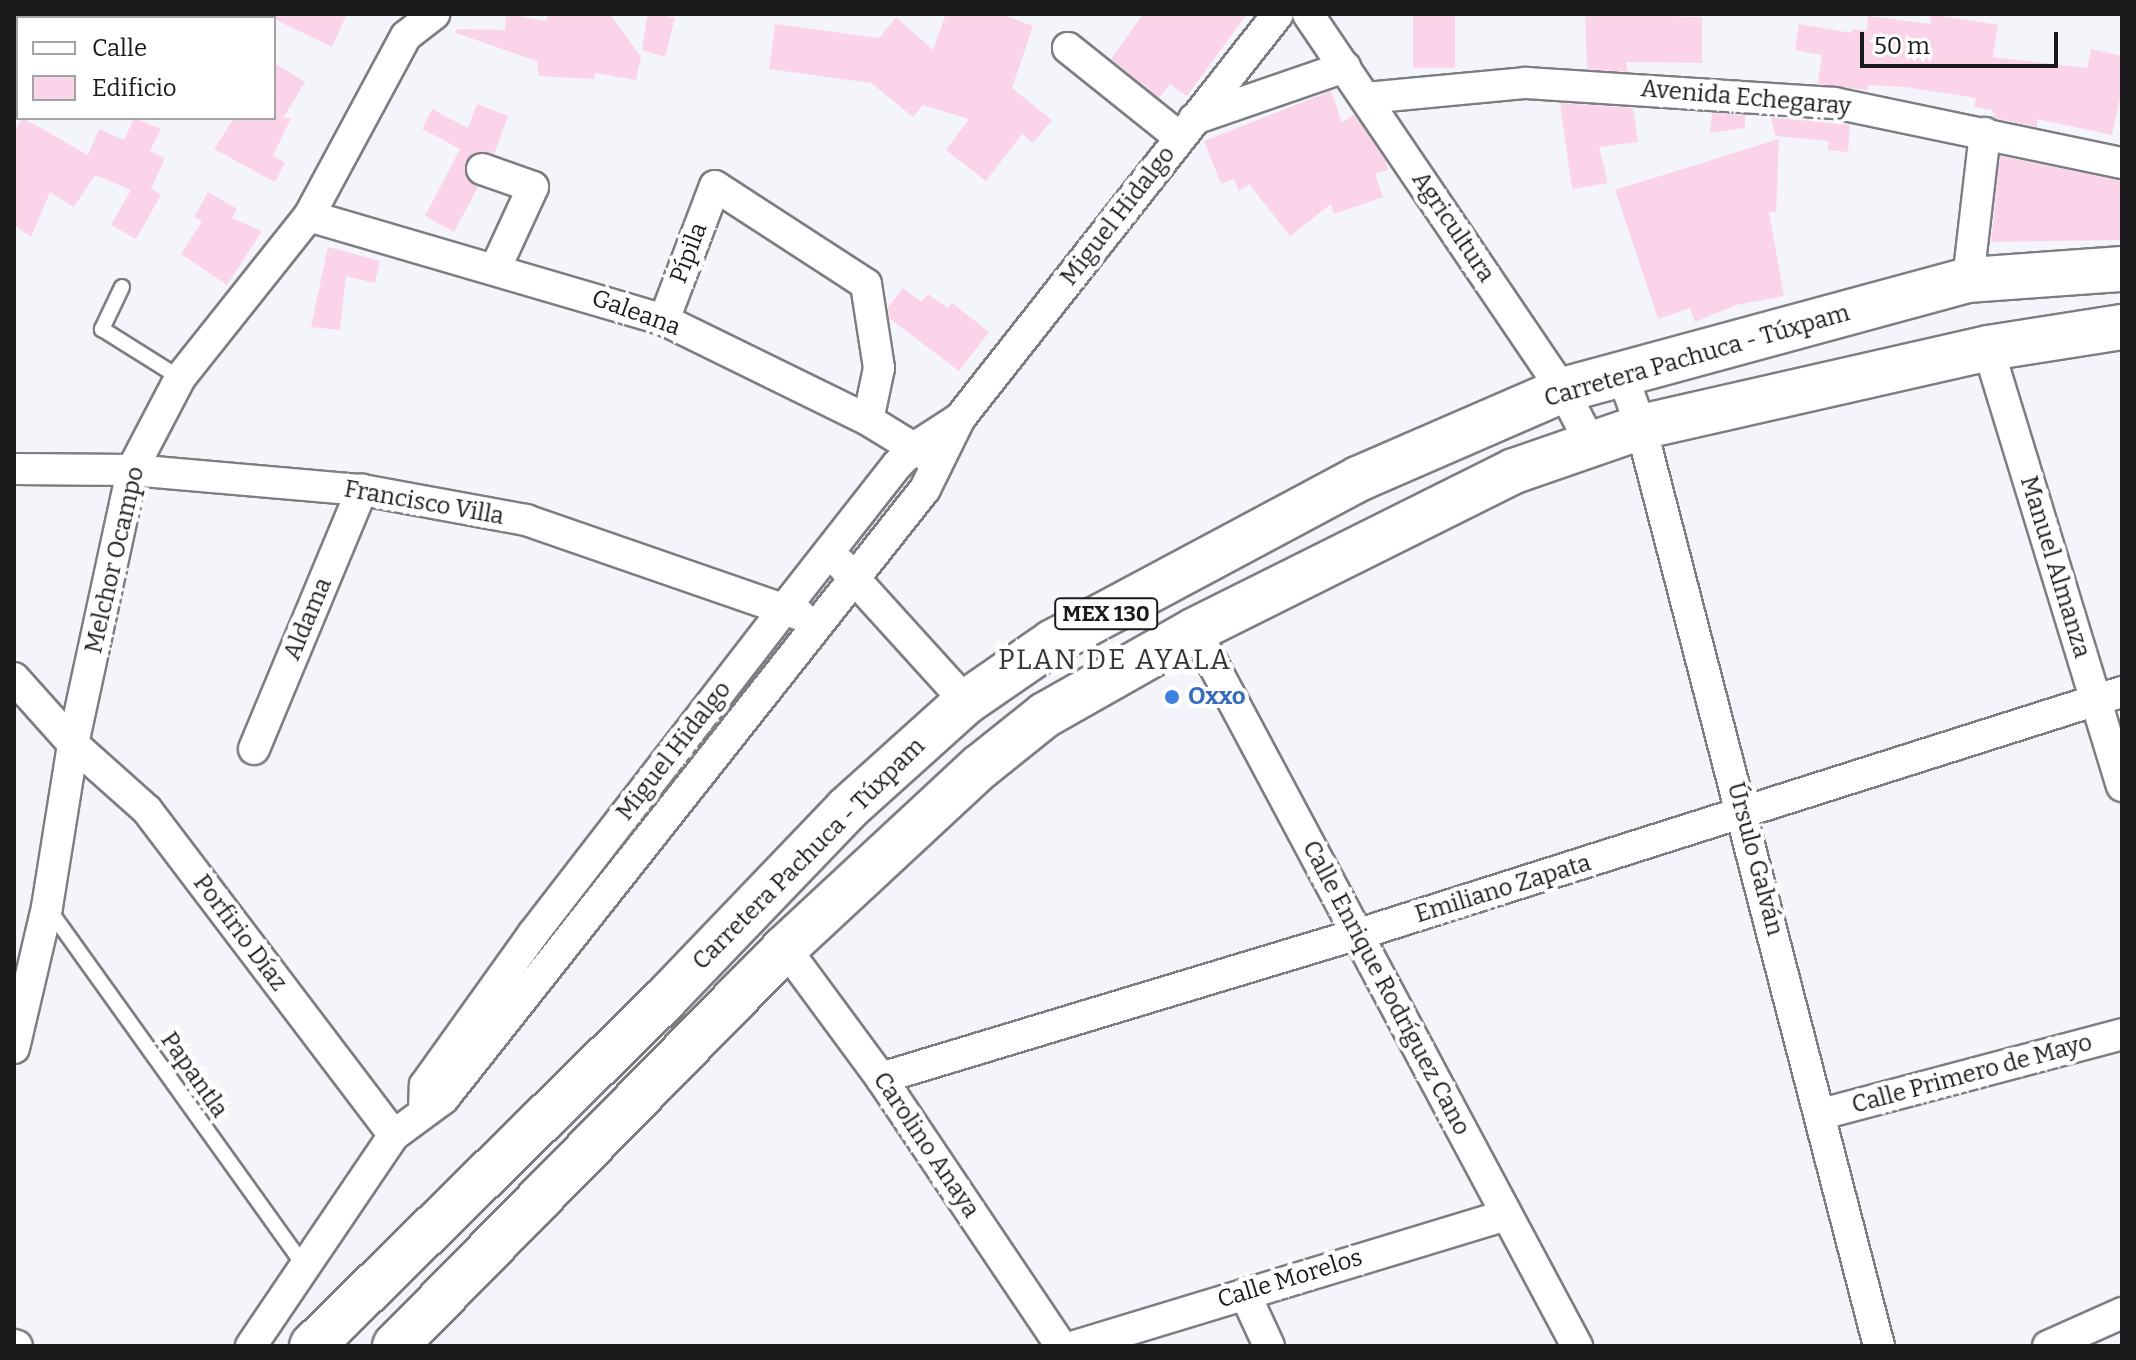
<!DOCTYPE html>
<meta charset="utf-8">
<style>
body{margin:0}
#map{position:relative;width:2136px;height:1360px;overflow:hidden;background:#f3f5fb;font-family:Bitter,serif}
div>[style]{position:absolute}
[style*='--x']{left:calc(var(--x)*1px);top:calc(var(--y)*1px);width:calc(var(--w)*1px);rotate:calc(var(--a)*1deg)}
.building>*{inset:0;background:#fbd4e9;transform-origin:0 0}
.roads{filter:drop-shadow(2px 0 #7c7e83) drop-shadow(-2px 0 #7c7e83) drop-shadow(0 2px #7c7e83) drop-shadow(0 -2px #7c7e83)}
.lane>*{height:14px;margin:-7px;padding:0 7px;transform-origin:7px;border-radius:7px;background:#fff}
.street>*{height:30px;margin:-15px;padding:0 15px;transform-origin:15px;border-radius:15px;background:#fff}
.primary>*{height:44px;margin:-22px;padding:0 22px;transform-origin:22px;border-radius:22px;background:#fff}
.dots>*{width:22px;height:22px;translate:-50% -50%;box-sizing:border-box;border:4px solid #fff;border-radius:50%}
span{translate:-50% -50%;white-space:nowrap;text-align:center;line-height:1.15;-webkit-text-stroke:8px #fff;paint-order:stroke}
.shield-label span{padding:2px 6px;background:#fff;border:2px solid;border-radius:6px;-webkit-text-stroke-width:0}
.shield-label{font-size:22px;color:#1a1a1c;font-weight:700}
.street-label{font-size:24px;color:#1a1a1c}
.shop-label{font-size:24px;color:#366cbe;font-weight:700}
.left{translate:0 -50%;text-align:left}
.quarter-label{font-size:28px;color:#34363a;letter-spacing:2px}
.frame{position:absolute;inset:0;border:16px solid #1a1a1c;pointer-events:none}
.legend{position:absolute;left:16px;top:16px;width:260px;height:104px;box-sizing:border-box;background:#fff;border:2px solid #a3a3a4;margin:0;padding:10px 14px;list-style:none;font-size:24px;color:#1a1a1c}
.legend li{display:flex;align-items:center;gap:16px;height:40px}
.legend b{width:40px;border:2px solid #a3a3a4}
.scale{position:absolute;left:1860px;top:32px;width:198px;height:36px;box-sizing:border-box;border:4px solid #1a1a1c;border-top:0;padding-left:10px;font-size:24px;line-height:28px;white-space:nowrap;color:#1a1a1c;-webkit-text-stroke:6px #fff;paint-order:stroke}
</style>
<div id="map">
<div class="building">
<i style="clip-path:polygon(264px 14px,347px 14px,332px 47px)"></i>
<i style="clip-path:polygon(506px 14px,547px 21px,547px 14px,610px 14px,641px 57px,636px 80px,595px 73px,594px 79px,539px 76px,537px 61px,456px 33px,457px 29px,505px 30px)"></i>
<i style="clip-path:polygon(657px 14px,675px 18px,665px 57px,642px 50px,647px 17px)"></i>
<i style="clip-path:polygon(946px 14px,1001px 14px,1033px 26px,1012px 88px,1052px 120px,1033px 143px,1022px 134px,986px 181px,946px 150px,969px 119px,923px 105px,913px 117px,871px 83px,769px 69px,775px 24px,879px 38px,896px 17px,933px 50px)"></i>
<i style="clip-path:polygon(1143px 14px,1247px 14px,1187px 96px,1170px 84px,1159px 98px,1111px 59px)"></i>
<i style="left:1413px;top:14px;width:42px;height:54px"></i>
<i style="clip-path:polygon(1585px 14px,1702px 17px,1702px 63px,1626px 62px,1628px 72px,1587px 69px)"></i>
<i style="clip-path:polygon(1930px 14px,1998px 25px,1993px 57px,2087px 68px,2091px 49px,2122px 56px,2122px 88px,2112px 135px,2037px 119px,2037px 127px,1995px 118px,1992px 110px,1974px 107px,1976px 98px,1905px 87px,1868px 85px,1868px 90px,1818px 84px,1822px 55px,1795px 50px,1799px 24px,1852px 33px,1852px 29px,1867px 31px,1868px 16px,1931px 24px)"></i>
<i style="clip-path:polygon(274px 63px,305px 82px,283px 118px,291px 118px,273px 156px,285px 163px,275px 182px,214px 149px,234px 118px,274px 118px)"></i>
<i style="clip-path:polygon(1331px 91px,1342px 123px,1354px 114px,1385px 160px,1388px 170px,1375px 174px,1383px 197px,1334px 214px,1331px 204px,1290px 236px,1249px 184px,1239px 191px,1234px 179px,1221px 184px,1204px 141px)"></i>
<i style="clip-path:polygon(1560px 103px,1633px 108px,1638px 142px,1599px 147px,1608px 183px,1572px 189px)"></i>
<i style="clip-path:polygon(477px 104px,508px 116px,494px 154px,478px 152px,465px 162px,468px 180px,478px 187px,454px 232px,425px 216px,460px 149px,422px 129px,432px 109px,468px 128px)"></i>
<i style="clip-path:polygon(1712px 113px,1745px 115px,1745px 128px,1710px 133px)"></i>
<i style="clip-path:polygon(1771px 117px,1850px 125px,1848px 152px,1828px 150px,1829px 141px,1775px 136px)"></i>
<i style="clip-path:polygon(23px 118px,88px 155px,99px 129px,124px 140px,134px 118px,161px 129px,150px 151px,165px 158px,151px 189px,161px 195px,136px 239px,111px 225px,131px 190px,95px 175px,74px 207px,50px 192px,31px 237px,14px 225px,14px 132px)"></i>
<i style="clip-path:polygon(1779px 139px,1776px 212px,1769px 212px,1784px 296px,1736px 305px,1695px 322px,1690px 308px,1658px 319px,1615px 190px)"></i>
<i style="clip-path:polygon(2000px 156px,2122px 181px,2122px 240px,1991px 242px)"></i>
<i style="clip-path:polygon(208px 192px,237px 209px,232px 218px,262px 231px,227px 285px,181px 254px,202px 221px,194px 217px)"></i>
<i style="clip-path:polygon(328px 247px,380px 261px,375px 283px,346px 276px,340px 330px,311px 327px)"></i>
<i style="clip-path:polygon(903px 288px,921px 302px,928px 294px,948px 308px,952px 303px,989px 332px,959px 371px,889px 318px,888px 307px)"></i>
</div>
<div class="roads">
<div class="lane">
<i style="--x:122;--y:287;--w:47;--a:115.5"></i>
<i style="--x:102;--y:329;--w:92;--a:32.1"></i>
<i style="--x:48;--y:908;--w:444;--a:54.4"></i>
</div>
<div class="street">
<i style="--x:1308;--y:14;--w:454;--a:55.9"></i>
<i style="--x:1563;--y:390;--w:61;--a:62.6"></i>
<i style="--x:1068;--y:48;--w:142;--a:38.7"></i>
<i style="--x:14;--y:71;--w:9;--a:-63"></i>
<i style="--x:1366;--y:98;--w:161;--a:-5.4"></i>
<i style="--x:1526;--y:83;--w:309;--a:3.7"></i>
<i style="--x:1834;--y:103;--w:294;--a:11.8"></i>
<i style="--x:1194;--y:119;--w:160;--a:-19"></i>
<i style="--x:482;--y:169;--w:54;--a:19.4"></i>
<i style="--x:533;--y:187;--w:88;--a:114.8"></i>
<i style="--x:309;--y:216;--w:370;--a:16.3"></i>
<i style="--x:664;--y:320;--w:227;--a:26.1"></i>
<i style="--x:868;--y:420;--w:73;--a:31.5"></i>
<i style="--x:1968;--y:280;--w:148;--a:-83.4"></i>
<i style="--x:664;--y:320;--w:143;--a:-69.2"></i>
<i style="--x:715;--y:186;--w:180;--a:33"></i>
<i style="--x:866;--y:284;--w:85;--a:81.2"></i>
<i style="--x:879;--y:368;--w:53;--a:101.9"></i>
<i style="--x:1988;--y:348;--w:458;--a:73"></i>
<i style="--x:1622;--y:374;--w:56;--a:70.3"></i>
<i style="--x:1641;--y:427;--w:949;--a:75.48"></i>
<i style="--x:14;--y:469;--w:118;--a:0.5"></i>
<i style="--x:132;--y:470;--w:231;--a:5"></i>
<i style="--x:362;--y:490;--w:167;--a:10.4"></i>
<i style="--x:526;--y:520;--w:290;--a:19.1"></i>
<i style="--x:841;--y:564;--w:186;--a:47.8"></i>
<i style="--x:1195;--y:630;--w:812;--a:61.92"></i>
<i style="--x:14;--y:678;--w:89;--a:48.2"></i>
<i style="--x:73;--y:744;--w:99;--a:41.7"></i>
<i style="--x:147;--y:810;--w:408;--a:52.8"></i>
<i style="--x:254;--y:749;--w:281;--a:-67.4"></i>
<i style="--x:785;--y:948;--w:162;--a:53.6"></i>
<i style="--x:881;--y:1078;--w:323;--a:56.1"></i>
<i style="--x:14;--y:1048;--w:145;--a:-76.8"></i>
<i style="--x:47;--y:907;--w:165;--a:-80.9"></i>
<i style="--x:73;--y:744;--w:280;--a:-77.8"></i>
<i style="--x:132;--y:470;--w:104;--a:-62.4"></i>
<i style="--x:180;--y:378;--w:207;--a:-51.5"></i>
<i style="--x:309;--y:216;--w:204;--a:-61.7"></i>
<i style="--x:406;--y:36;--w:36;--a:-38"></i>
<i style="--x:881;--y:1078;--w:499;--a:-16.8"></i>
<i style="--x:1359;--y:934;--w:800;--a:-17.6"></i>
<i style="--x:424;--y:1110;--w:25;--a:-88"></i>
<i style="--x:425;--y:1085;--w:186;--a:-54.4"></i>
<i style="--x:533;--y:934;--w:411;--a:-52.3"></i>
<i style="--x:784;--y:609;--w:183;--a:-51.9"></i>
<i style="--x:897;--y:465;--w:25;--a:-45"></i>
<i style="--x:915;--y:447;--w:54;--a:-32.8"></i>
<i style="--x:1822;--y:1114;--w:310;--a:-14.9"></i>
<i style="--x:1245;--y:1294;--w:57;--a:65.2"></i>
<i style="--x:14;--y:1345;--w:3;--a:18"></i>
<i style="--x:251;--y:1346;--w:255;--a:-55.9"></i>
<i style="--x:394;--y:1135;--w:61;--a:-36.3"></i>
<i style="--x:443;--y:1099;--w:777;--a:-51.69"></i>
<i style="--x:925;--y:489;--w:79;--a:-63.8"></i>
<i style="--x:960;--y:418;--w:514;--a:-51.79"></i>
<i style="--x:1075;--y:1346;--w:450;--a:-16.9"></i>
<i style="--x:2048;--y:1346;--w:81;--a:-24"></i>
</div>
<div class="primary">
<i style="--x:312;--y:1346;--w:495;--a:-44.5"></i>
<i style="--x:665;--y:999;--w:263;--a:-46.2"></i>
<i style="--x:847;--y:809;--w:160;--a:-42"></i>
<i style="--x:966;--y:702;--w:106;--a:-34.6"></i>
<i style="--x:1053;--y:642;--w:346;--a:-28.1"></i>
<i style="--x:1358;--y:479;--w:223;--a:-23.5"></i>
<i style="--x:1563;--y:390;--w:420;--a:-15.2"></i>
<i style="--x:1968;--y:280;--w:154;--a:-4.1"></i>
<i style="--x:395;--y:1346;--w:557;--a:-45.58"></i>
<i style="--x:785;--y:948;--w:266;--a:-42.9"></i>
<i style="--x:980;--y:767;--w:83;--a:-38.7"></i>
<i style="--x:1045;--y:715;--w:172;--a:-29.5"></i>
<i style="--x:1195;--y:630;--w:356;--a:-26.5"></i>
<i style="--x:1514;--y:471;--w:134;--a:-19.1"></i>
<i style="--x:1641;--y:427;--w:356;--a:-12.8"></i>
<i style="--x:1988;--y:348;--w:136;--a:-8.9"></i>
</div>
</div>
<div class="dots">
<i style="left:1172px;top:697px;background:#3f7fe0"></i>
</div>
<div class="shield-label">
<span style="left:1106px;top:614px">MEX 130</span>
</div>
<div class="street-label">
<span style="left:1746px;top:98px;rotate:5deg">Avenida Echegaray</span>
<span style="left:1118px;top:216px;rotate:-52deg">Miguel Hidalgo</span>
<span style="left:1453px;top:227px;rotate:56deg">Agricultura</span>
<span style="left:689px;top:253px;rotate:-69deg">Pípila</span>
<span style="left:636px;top:313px;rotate:20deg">Galeana</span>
<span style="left:1697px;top:356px;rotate:-16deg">Carretera Pachuca - Túxpam</span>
<span style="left:424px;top:503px;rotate:10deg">Francisco Villa</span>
<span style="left:115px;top:560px;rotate:-77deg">Melchor Ocampo</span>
<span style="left:2055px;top:567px;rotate:73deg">Manuel Almanza</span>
<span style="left:308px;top:619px;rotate:-67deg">Aldama</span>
<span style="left:674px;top:751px;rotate:-52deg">Miguel Hidalgo</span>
<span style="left:809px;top:854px;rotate:-45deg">Carretera Pachuca - Túxpam</span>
<span style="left:1755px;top:859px;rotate:75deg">Úrsulo Galván</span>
<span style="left:1503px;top:889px;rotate:-17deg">Emiliano Zapata</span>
<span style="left:240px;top:933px;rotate:53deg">Porfirio Díaz</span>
<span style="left:1386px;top:988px;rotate:62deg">Calle Enrique Rodríguez Cano</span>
<span style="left:1972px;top:1074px;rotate:-15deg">Calle Primero de Mayo</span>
<span style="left:194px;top:1075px;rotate:55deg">Papantla</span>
<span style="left:926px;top:1145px;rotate:56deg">Carolino Anaya</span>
<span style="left:1290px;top:1279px;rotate:-17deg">Calle Morelos</span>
</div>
<div class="shop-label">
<span class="left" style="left:1188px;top:697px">Oxxo</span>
</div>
<div class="quarter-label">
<span style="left:1115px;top:660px">PLAN DE AYALA</span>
</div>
<div class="frame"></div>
<ul class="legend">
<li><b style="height:10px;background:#fff"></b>Calle</li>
<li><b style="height:22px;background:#fbd4e9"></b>Edificio</li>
</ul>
<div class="scale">50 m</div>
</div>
